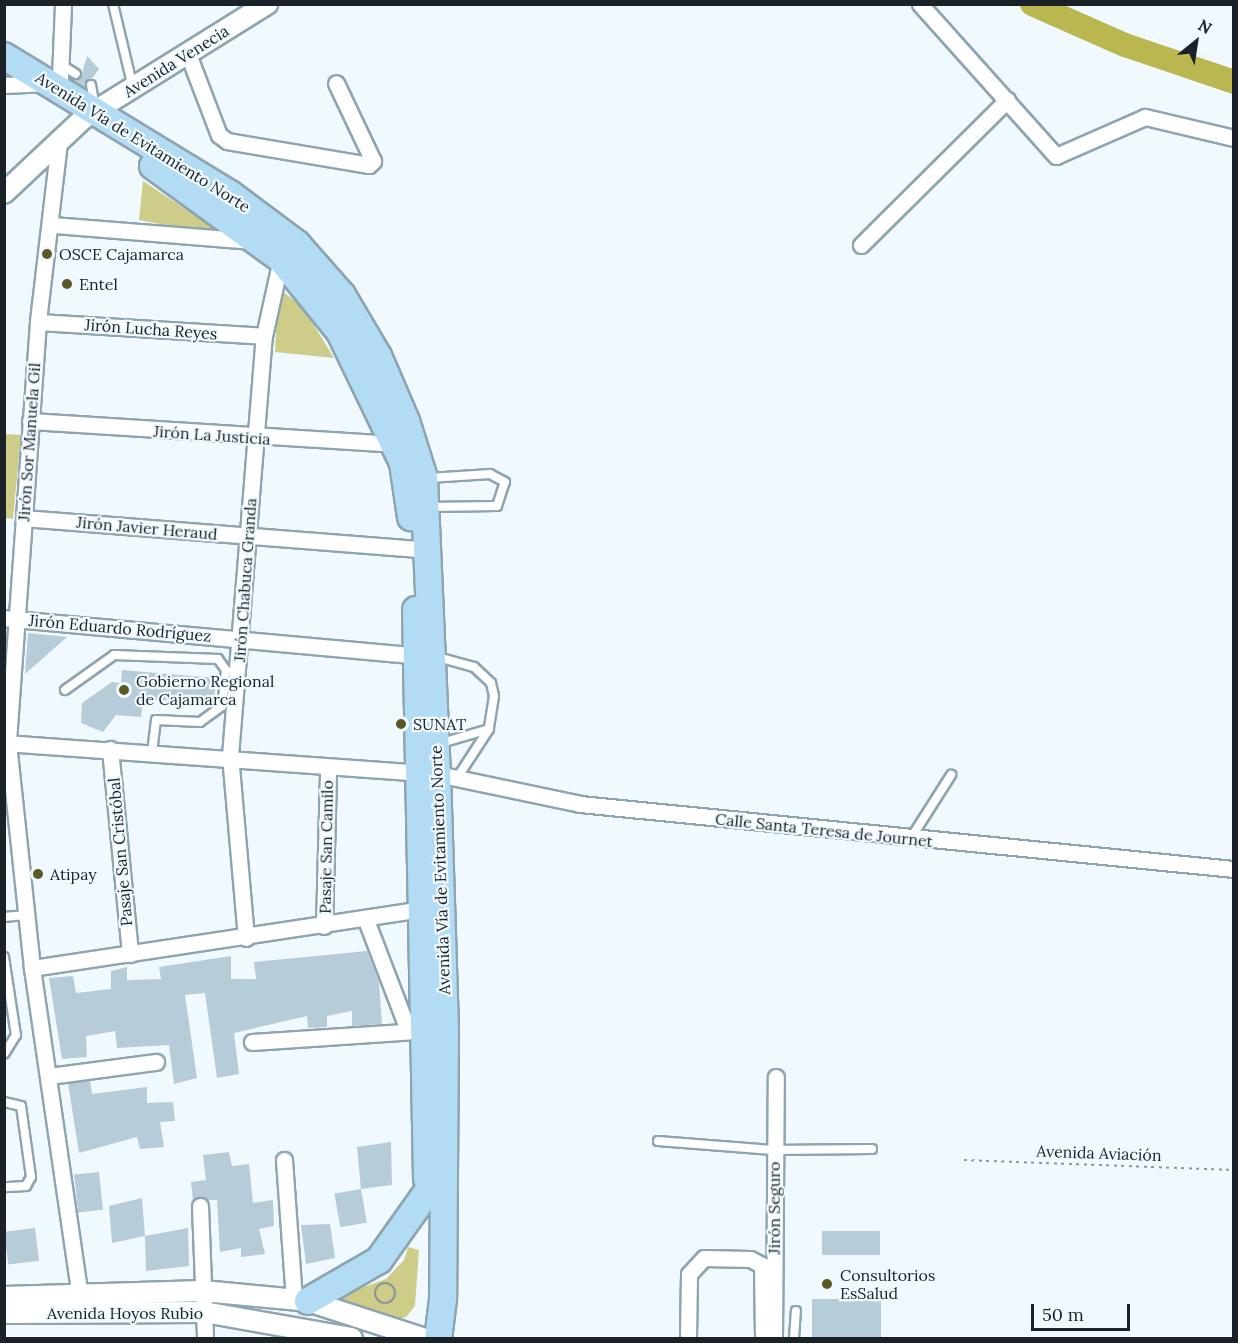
<!DOCTYPE html>
<meta charset="utf-8">
<style>
body{margin:0}
#map{position:relative;width:1238px;height:1343px;overflow:hidden;background:#f0f9fe;font-family:Lora,serif}
div>[style]{position:absolute}
[style*='--x']{left:calc(var(--x)*1px);top:calc(var(--y)*1px);width:calc(var(--w)*1px);rotate:calc(var(--a)*1deg)}
.green>*{inset:0;background:#cecc89}
.river>*{height:24px;margin:-12px;padding:0 12px;transform-origin:12px;border-radius:12px;background:#bab650}
.building>*{inset:0;background:#b6ccd9;transform-origin:0 0}
.path>*{height:2px;margin-top:-1px;transform-origin:0;background:repeating-linear-gradient(90deg,#8d959a 0 3px,transparent 0 7.5px)}
.path>.ring{margin:-1px;padding:0;box-sizing:content-box;background:none;border:2px solid #8d959a;border-radius:50%}
.roads{filter:drop-shadow(2px 0 #8ea4b0) drop-shadow(-2px 0 #8ea4b0) drop-shadow(0 2px #8ea4b0) drop-shadow(0 -2px #8ea4b0)}
.service>*{height:8px;margin:-4px;padding:0 4px;transform-origin:4px;border-radius:4px;background:#fff}
.minor>*{height:15px;margin:-7.5px;padding:0 7.5px;transform-origin:7.5px;border-radius:7.5px;background:#fff}
.tertiary>*{height:20px;margin:-10px;padding:0 10px;transform-origin:10px;border-radius:10px;background:#fff}
.trunk>*{height:26px;margin:-13px;padding:0 13px;transform-origin:13px;border-radius:13px;background:#b2dcf4}
.dots>*{width:16px;height:16px;translate:-50% -50%;box-sizing:border-box;border:3px solid #f0f9fe;border-radius:50%}
span{translate:-50% -50%;white-space:nowrap;text-align:center;line-height:1.15;-webkit-text-stroke:4.5px #f0f9fe;paint-order:stroke}
.street-label{font-size:16px;color:#1a2227}
.poi-label{font-size:16px;color:#1a2227}
.left{translate:0 -50%;text-align:left}
.frame{position:absolute;inset:0;border:6px solid #1a2227;pointer-events:none}
.north{position:absolute;left:1166px;top:12px;width:60px;height:60px;-webkit-text-stroke:4px #f0f9fe;paint-order:stroke;rotate:30deg;font-size:16px;font-weight:700;line-height:24px;text-align:center;color:#1a2227}
.north::after{content:'';display:block;margin:auto;width:21px;height:27px;background:#1a2227;clip-path:polygon(50% 0,100% 100%,50% 72%,0 100%)}
.scale{position:absolute;left:1031px;top:1304px;width:99px;height:27px;box-sizing:border-box;border:3px solid #1a2227;border-top:0;padding-left:8px;font-size:18px;line-height:21px;white-space:nowrap;color:#1a2227;-webkit-text-stroke:4px #f0f9fe;paint-order:stroke}
</style>
<div id="map">
<div class="green">
<i style="clip-path:polygon(143px 181px,229px 238px,139px 220px)"></i>
<i style="clip-path:polygon(278px 288px,303px 307px,334px 358px,275px 352px)"></i>
<i style="clip-path:polygon(4px 434px,21px 435px,13px 519px,5px 518px)"></i>
<i style="clip-path:polygon(408px 1247px,419px 1250px,415px 1306px,406px 1317px,393px 1320px,342px 1306px,339px 1296px,386px 1279px,404px 1260px)"></i>
</div>
<div class="river">
<i style="--x:1032;--y:4;--w:102;--a:23.8"></i>
<i style="--x:1125;--y:45;--w:115;--a:18.7"></i>
</div>
<div class="building">
<i style="clip-path:polygon(87px 56px,99px 69px,85px 88px,72px 80px,81px 77px)"></i>
<i style="clip-path:polygon(28px 633px,67px 637px,25px 674px)"></i>
<i style="clip-path:polygon(122px 670px,216px 678px,214px 704px,143px 699px,141px 717px,116px 715px,103px 732px,81px 723px,82px 703px,112px 682px,121px 683px)"></i>
<i style="clip-path:polygon(367px 951px,379px 982px,382px 1024px,352px 1026px,352px 1011px,327px 1016px,327px 1027px,308px 1028px,307px 1016px,234px 1033px,239px 1074px,217px 1078px,205px 993px,185px 995px,197px 1078px,174px 1084px,169px 1045px,117px 1048px,115px 1031px,86px 1036px,87px 1057px,62px 1059px,49px 978px,73px 976px,76px 993px,111px 989px,111px 971px,127px 967px,127px 980px,161px 979px,159px 967px,231px 956px,231px 979px,256px 979px,254px 962px)"></i>
<i style="clip-path:polygon(90px 1080px,92px 1094px,147px 1087px,147px 1103px,173px 1102px,175px 1121px,160px 1122px,164px 1147px,140px 1149px,137px 1137px,79px 1153px,68px 1083px)"></i>
<i style="clip-path:polygon(391px 1142px,392px 1185px,361px 1189px,357px 1147px)"></i>
<i style="clip-path:polygon(229px 1152px,232px 1166px,249px 1164px,253px 1203px,273px 1200px,274px 1226px,259px 1229px,265px 1254px,241px 1257px,241px 1248px,220px 1252px,217px 1200px,193px 1200px,191px 1182px,206px 1180px,203px 1155px)"></i>
<i style="left:99px;top:1172px;width:38px;height:25px;rotate:84deg"></i>
<i style="left:361px;top:1189px;width:34px;height:27px;rotate:80deg"></i>
<i style="clip-path:polygon(142px 1198px,145px 1236px,112px 1243px,109px 1206px)"></i>
<i style="clip-path:polygon(330px 1224px,335px 1258px,306px 1264px,301px 1225px)"></i>
<i style="left:35px;top:1228px;width:33px;height:31px;rotate:83deg"></i>
<i style="clip-path:polygon(188px 1228px,189px 1266px,146px 1271px,145px 1236px)"></i>
<i style="left:880px;top:1231px;width:24px;height:58px;rotate:90deg"></i>
<i style="left:812px;top:1299px;width:69px;height:39px"></i>
</div>
<div class="path">
<i style="--x:964;--y:1160;--w:270;--a:2.1"></i>
<i class="ring" style="left:375px;top:1283px;width:18px;height:18px"></i>
</div>
<div class="roads">
<div class="service">
<i style="--x:113;--y:4;--w:86;--a:76.6"></i>
<i style="--x:63;--y:66;--w:15;--a:32"></i>
<i style="--x:91;--y:85;--w:22;--a:80"></i>
<i style="--x:428;--y:507;--w:69;--a:-0.8"></i>
<i style="--x:497;--y:506;--w:25;--a:-72"></i>
<i style="--x:505;--y:482;--w:17;--a:-152"></i>
<i style="--x:490;--y:474;--w:61;--a:176.2"></i>
<i style="--x:434;--y:656;--w:41;--a:15.4"></i>
<i style="--x:474;--y:667;--w:23;--a:43"></i>
<i style="--x:491;--y:683;--w:13;--a:77"></i>
<i style="--x:494;--y:696;--w:33;--a:99"></i>
<i style="--x:489;--y:729;--w:59;--a:123.1"></i>
<i style="--x:65;--y:690;--w:60;--a:-35.5"></i>
<i style="--x:114;--y:655;--w:104;--a:2.2"></i>
<i style="--x:218;--y:659;--w:14;--a:54"></i>
<i style="--x:226;--y:670;--w:36;--a:96"></i>
<i style="--x:222;--y:706;--w:27;--a:144"></i>
<i style="--x:200;--y:722;--w:44;--a:-177.4"></i>
<i style="--x:156;--y:720;--w:32;--a:97"></i>
<i style="--x:438;--y:744;--w:53;--a:-16.4"></i>
<i style="--x:911;--y:838;--w:75;--a:-57.6"></i>
<i style="--x:4;--y:917;--w:22;--a:-5"></i>
<i style="--x:4;--y:957;--w:79;--a:81.3"></i>
<i style="--x:16;--y:1035;--w:22;--a:122"></i>
<i style="--x:4;--y:1102;--w:17;--a:13"></i>
<i style="--x:21;--y:1106;--w:72;--a:82"></i>
<i style="--x:31;--y:1177;--w:10;--a:119"></i>
<i style="--x:26;--y:1186;--w:22;--a:177"></i>
<i style="--x:658;--y:1141;--w:115;--a:4.5"></i>
<i style="--x:773;--y:1150;--w:99;--a:-0.6"></i>
<i style="--x:794;--y:1338;--w:27;--a:-86"></i>
</div>
<div class="minor">
<i style="--x:920;--y:4;--w:204;--a:48.2"></i>
<i style="--x:1056;--y:156;--w:97;--a:-23.7"></i>
<i style="--x:1145;--y:117;--w:91;--a:13.3"></i>
<i style="--x:188;--y:54;--w:87;--a:69.1"></i>
<i style="--x:219;--y:135;--w:10;--a:37"></i>
<i style="--x:227;--y:141;--w:144;--a:9.6"></i>
<i style="--x:369;--y:165;--w:6;--a:-45"></i>
<i style="--x:373;--y:161;--w:86;--a:-115.4"></i>
<i style="--x:4;--y:85;--w:46;--a:-2.5"></i>
<i style="--x:50;--y:83;--w:12;--a:-31"></i>
<i style="--x:60;--y:77;--w:73;--a:-87.6"></i>
<i style="--x:59;--y:142;--w:181;--a:96.7"></i>
<i style="--x:38;--y:322;--w:422;--a:94.1"></i>
<i style="--x:8;--y:743;--w:226;--a:83.9"></i>
<i style="--x:32;--y:968;--w:341;--a:81.7"></i>
<i style="--x:53;--y:225;--w:199;--a:4.6"></i>
<i style="--x:861;--y:245;--w:206;--a:-44.8"></i>
<i style="--x:38;--y:322;--w:226;--a:3.5"></i>
<i style="--x:30;--y:421;--w:365;--a:3.6"></i>
<i style="--x:24;--y:518;--w:391;--a:4.5"></i>
<i style="--x:4;--y:618;--w:412;--a:5.2"></i>
<i style="--x:4;--y:743;--w:434;--a:4.1"></i>
<i style="--x:437;--y:774;--w:146;--a:11.8"></i>
<i style="--x:580;--y:804;--w:657;--a:5.68"></i>
<i style="--x:110;--y:749;--w:206;--a:84.4"></i>
<i style="--x:366;--y:920;--w:118;--a:69.1"></i>
<i style="--x:324;--y:926;--w:157;--a:-88.5"></i>
<i style="--x:246;--y:938;--w:183;--a:-95"></i>
<i style="--x:230;--y:756;--w:421;--a:-85.4"></i>
<i style="--x:264;--y:336;--w:79;--a:-77.6"></i>
<i style="--x:32;--y:968;--w:393;--a:-8.6"></i>
<i style="--x:252;--y:1042;--w:179;--a:-3.8"></i>
<i style="--x:49;--y:1076;--w:108;--a:-7.5"></i>
<i style="--x:284;--y:1160;--w:140;--a:85.9"></i>
<i style="--x:200;--y:1206;--w:132;--a:87.8"></i>
<i style="--x:688;--y:1338;--w:64;--a:-89.1"></i>
<i style="--x:689;--y:1274;--w:22;--a:-47"></i>
<i style="--x:704;--y:1258;--w:46;--a:1.2"></i>
<i style="--x:750;--y:1259;--w:13;--a:27"></i>
<i style="--x:762;--y:1265;--w:73;--a:89.2"></i>
<i style="--x:774;--y:1338;--w:261;--a:-89.6"></i>
</div>
<div class="tertiary">
<i style="--x:4;--y:193;--w:110;--a:-43.2"></i>
<i style="--x:84;--y:118;--w:216;--a:-31.9"></i>
<i style="--x:4;--y:1297;--w:199;--a:-1.7"></i>
<i style="--x:203;--y:1291;--w:105;--a:5.4"></i>
<i style="--x:308;--y:1301;--w:120;--a:18"></i>
<i style="--x:4;--y:1313;--w:200;--a:-0.3"></i>
<i style="--x:204;--y:1312;--w:150;--a:10"></i>
</div>
<div class="trunk">
<i style="--x:4;--y:56;--w:265;--a:31.4"></i>
<i style="--x:230;--y:194;--w:84;--a:36.7"></i>
<i style="--x:297;--y:244;--w:68;--a:48.6"></i>
<i style="--x:342;--y:295;--w:71;--a:59.5"></i>
<i style="--x:378;--y:356;--w:71;--a:66.7"></i>
<i style="--x:406;--y:421;--w:60;--a:72.5"></i>
<i style="--x:424;--y:478;--w:296;--a:87.5"></i>
<i style="--x:437;--y:774;--w:256;--a:88.2"></i>
<i style="--x:445;--y:1030;--w:269;--a:90.4"></i>
<i style="--x:443;--y:1299;--w:39;--a:97"></i>
<i style="--x:153;--y:166;--w:158;--a:36"></i>
<i style="--x:281;--y:259;--w:94;--a:51.1"></i>
<i style="--x:340;--y:332;--w:145;--a:64.3"></i>
<i style="--x:403;--y:463;--w:55;--a:81.6"></i>
<i style="--x:416;--y:610;--w:569;--a:88.89"></i>
<i style="--x:308;--y:1301;--w:82;--a:-30"></i>
<i style="--x:379;--y:1260;--w:85;--a:-54.6"></i>
</div>
</div>
<div class="dots">
<i style="left:47px;top:254px;background:#5b5825"></i>
<i style="left:67px;top:284px;background:#5b5825"></i>
<i style="left:124px;top:690px;background:#5b5825"></i>
<i style="left:401px;top:724px;background:#5b5825"></i>
<i style="left:38px;top:874px;background:#5b5825"></i>
<i style="left:827px;top:1284px;background:#5b5825"></i>
</div>
<div class="street-label">
<span style="left:176px;top:61px;rotate:-32deg">Avenida Venecia</span>
<span style="left:143px;top:142px;rotate:32deg">Avenida Vía de Evitamiento Norte</span>
<span style="left:151px;top:329px;rotate:4deg">Jirón Lucha Reyes</span>
<span style="left:212px;top:435px;rotate:4deg">Jirón La Justicia</span>
<span style="left:29px;top:442px;rotate:-86deg">Jirón Sor Manuela Gil</span>
<span style="left:147px;top:528px;rotate:5deg">Jirón Javier Heraud</span>
<span style="left:245px;top:580px;rotate:-86deg">Jirón Chabuca Granda</span>
<span style="left:120px;top:628px;rotate:5deg">Jirón Eduardo Rodríguez</span>
<span style="left:824px;top:830px;rotate:6deg">Calle Santa Teresa de Journet</span>
<span style="left:326px;top:847px;rotate:-89deg">Pasaje San Camilo</span>
<span style="left:120px;top:852px;rotate:-95deg">Pasaje San Cristóbal</span>
<span style="left:440px;top:870px;rotate:-92deg">Avenida Vía de Evitamiento Norte</span>
<span style="left:1099px;top:1153px;rotate:2deg">Avenida Aviación</span>
<span style="left:774px;top:1208px;rotate:-90deg">Jirón Seguro</span>
<span style="left:125px;top:1313px">Avenida Hoyos Rubio</span>
</div>
<div class="poi-label">
<span class="left" style="left:59px;top:254px">OSCE Cajamarca</span>
<span class="left" style="left:79px;top:284px">Entel</span>
<span class="left" style="left:136px;top:690px">Gobierno Regional<br>de Cajamarca</span>
<span class="left" style="left:413px;top:724px">SUNAT</span>
<span class="left" style="left:50px;top:874px">Atipay</span>
<span class="left" style="left:840px;top:1284px">Consultorios<br>EsSalud</span>
</div>
<div class="frame"></div>
<div class="north">N</div>
<div class="scale">50 m</div>
</div>
